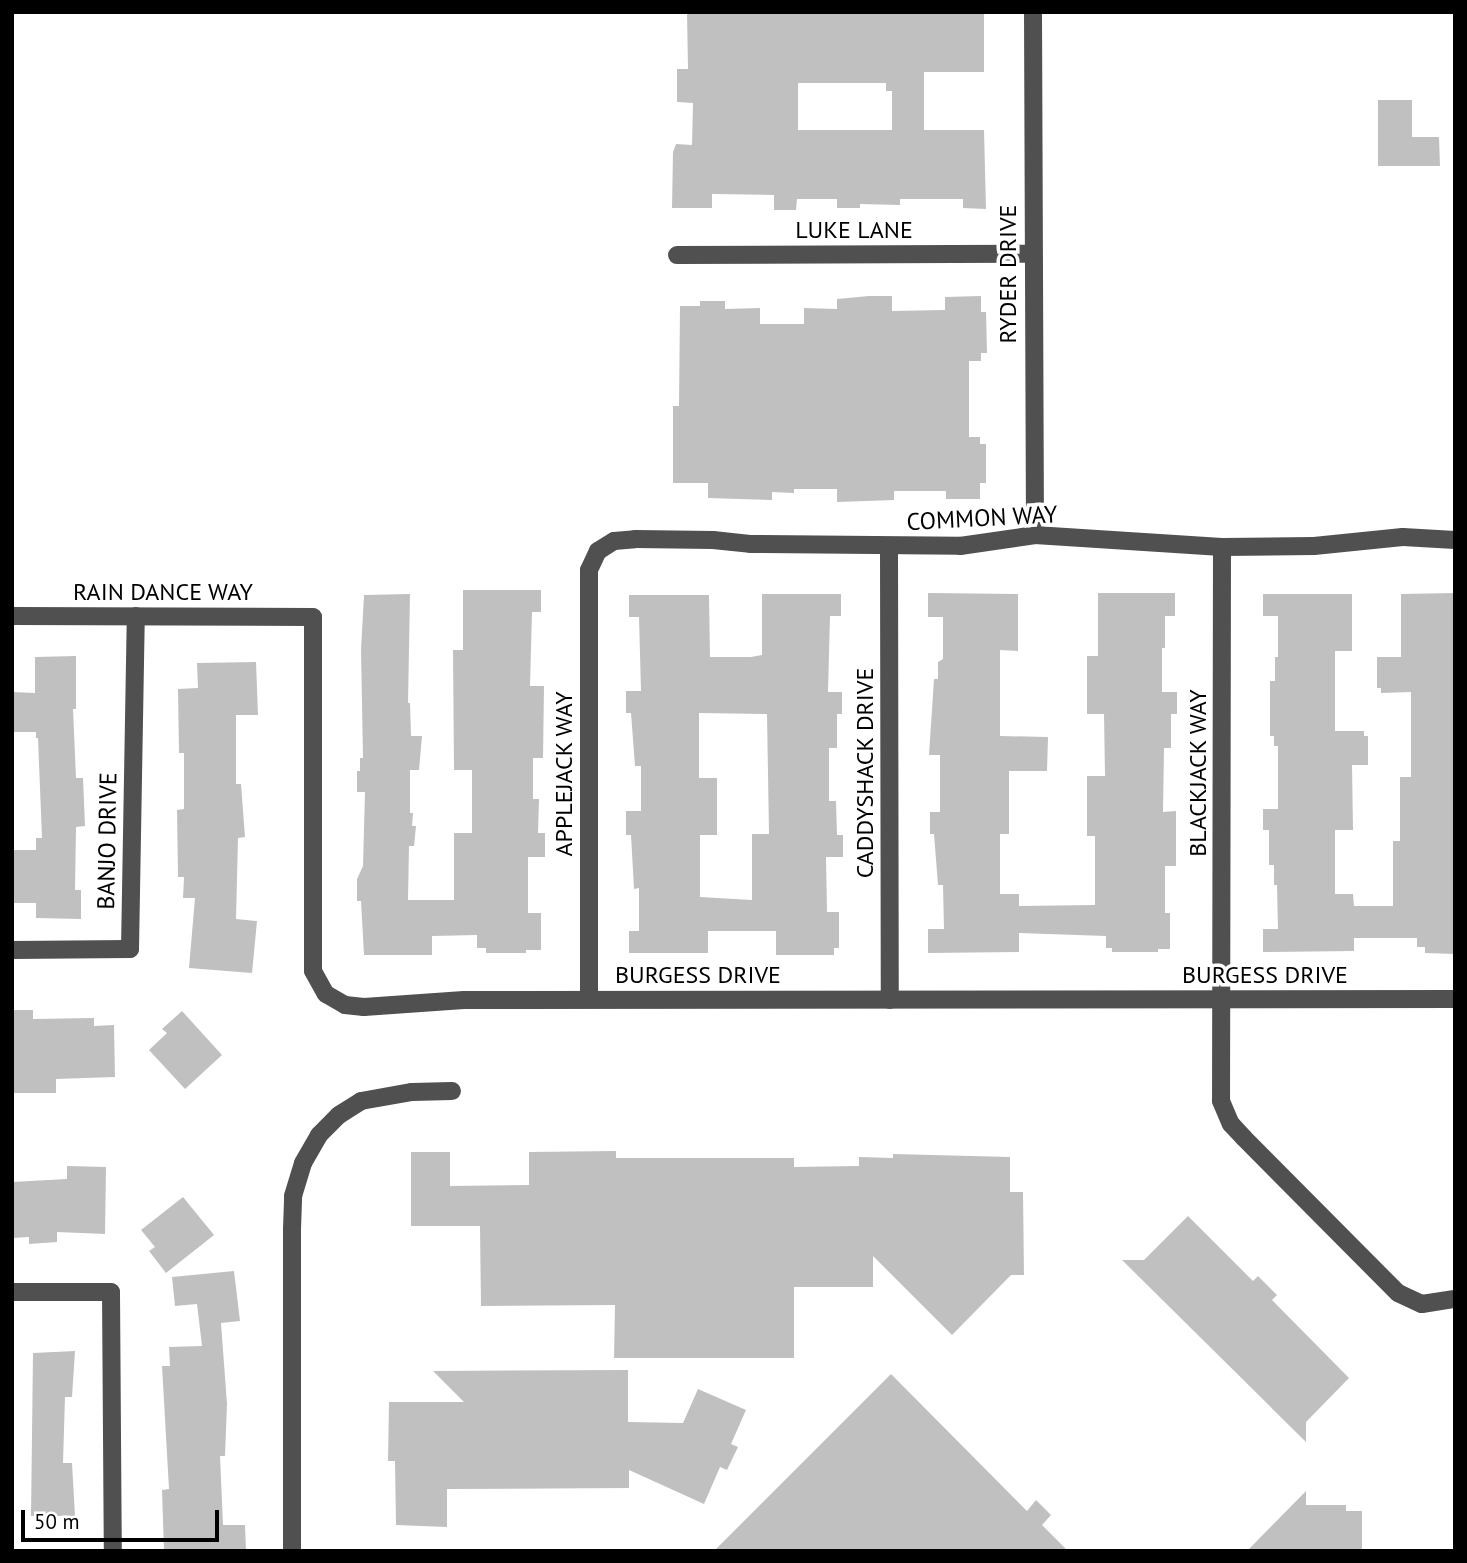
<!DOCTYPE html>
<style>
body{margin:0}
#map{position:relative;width:1467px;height:1563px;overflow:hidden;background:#fff;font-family:"PT Sans",sans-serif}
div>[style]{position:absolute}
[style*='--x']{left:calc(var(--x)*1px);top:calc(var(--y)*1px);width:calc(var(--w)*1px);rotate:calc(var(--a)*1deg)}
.building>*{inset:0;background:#c0c0c0}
.minor>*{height:18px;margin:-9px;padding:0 9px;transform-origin:9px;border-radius:9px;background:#505050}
span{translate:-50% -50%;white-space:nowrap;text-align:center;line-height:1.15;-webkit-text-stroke:7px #fff;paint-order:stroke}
.street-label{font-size:24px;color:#000}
.frame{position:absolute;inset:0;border:14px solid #000;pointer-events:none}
.scale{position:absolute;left:21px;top:1510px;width:198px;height:32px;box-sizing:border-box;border:4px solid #000;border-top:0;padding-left:9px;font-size:21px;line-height:24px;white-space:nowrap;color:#000;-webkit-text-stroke:5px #fff;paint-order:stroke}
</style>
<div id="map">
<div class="building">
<i style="clip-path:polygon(evenodd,687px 12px,984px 12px,984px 72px,924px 72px,924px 130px,984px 130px,986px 209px,963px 208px,963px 199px,900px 199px,900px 205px,860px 204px,860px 208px,837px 208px,837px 199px,797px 199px,796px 210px,774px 210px,774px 195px,712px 194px,712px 208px,672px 208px,673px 152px,676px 144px,692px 145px,693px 103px,677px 102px,677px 69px,688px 69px,687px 12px,798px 83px,886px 83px,886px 91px,892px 91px,892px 130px,798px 130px,798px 83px)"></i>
<i style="clip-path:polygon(1378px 100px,1412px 100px,1412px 137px,1439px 137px,1440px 166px,1378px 166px)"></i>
<i style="clip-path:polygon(869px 296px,892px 296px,892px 311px,945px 310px,945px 297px,981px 296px,981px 312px,986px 312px,987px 353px,981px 353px,981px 361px,969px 361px,969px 437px,980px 437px,980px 444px,986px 444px,986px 483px,980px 483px,980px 499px,946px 499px,946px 491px,894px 491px,894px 500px,837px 502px,837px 489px,794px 489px,794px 493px,772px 492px,772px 500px,708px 498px,708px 483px,673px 483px,673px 406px,679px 406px,680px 306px,700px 306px,700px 301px,725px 301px,725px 309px,760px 308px,760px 324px,804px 324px,804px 308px,837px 309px,837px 299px)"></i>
<i style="clip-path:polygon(463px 590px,541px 590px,541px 612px,532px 612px,530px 686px,544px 686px,543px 758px,533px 758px,533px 799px,539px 799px,538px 833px,545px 833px,545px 857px,528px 857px,528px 913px,541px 913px,541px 950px,526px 950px,526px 953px,486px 953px,486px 948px,477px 948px,477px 935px,432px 936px,432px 955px,364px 955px,361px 901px,357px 901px,357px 879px,363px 866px,365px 792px,357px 792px,357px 771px,360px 771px,360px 758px,363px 758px,361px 650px,364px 595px,410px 594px,408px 703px,410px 703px,411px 736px,422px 736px,419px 770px,410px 770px,410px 813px,413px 813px,412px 826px,416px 826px,414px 846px,409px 846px,408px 900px,454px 900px,454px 833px,472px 833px,472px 770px,454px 770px,453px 650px,463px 650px)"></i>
<i style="clip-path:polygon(928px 593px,1018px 594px,1018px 651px,1000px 650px,1000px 736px,1048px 737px,1047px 771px,1009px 771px,1009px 834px,1000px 834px,1000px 894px,1019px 894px,1019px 906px,1095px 905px,1095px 836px,1087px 836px,1087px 776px,1105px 776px,1104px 714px,1087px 714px,1087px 656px,1098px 656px,1098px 593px,1175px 593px,1175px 616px,1165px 616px,1165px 648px,1162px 648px,1162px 692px,1177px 692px,1177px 714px,1171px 714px,1171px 748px,1164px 748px,1163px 812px,1176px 811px,1176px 866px,1165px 866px,1165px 913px,1170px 913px,1170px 949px,1158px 949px,1158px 952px,1112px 952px,1112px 948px,1106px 948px,1106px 936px,1019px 933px,1019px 952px,928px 953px,928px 929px,944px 929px,943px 885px,938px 885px,934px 834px,930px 834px,930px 812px,940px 812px,940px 755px,929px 755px,934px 679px,938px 679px,938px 662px,943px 659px,943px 617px,928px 617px)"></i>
<i style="clip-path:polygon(1455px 593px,1455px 954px,1425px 953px,1425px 947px,1417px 947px,1417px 938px,1354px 938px,1354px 951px,1263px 952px,1263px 929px,1278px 929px,1277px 885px,1274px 885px,1274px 865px,1269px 865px,1269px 830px,1263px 830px,1263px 809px,1278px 809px,1278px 746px,1274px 746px,1274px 736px,1270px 736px,1270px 681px,1275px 681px,1275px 657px,1278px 657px,1278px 616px,1263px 616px,1263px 594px,1352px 594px,1352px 651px,1335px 651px,1335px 731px,1364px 731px,1364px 736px,1368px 736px,1368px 765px,1352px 765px,1353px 830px,1335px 830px,1335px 894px,1353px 894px,1354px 906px,1393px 906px,1393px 841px,1400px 841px,1400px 777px,1411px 777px,1411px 692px,1381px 693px,1381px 688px,1377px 688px,1377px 657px,1401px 657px,1401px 594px)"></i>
<i style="clip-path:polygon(evenodd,762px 594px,841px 594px,841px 616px,830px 616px,828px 692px,842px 692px,842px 714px,837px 714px,837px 748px,829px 748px,829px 801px,836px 801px,837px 835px,843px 835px,843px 857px,826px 857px,827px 912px,839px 912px,839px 948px,834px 948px,834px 955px,776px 955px,776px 931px,708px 931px,708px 953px,629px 953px,629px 931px,639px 931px,639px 888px,634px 889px,631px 835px,626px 835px,626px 811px,641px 811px,641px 766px,635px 766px,631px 713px,626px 713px,626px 691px,641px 691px,639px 617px,629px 617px,629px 595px,709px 595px,710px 657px,751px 657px,762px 655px,762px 594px,699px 713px,767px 714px,769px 834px,752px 834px,752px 900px,700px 897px,700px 835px,717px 835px,717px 778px,699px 778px,699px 713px)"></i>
<i style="clip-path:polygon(76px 656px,76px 709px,73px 709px,76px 778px,83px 778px,85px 826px,76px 827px,75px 890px,81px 890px,81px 919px,36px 918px,36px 903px,12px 903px,12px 850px,36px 850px,36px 838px,42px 838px,38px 738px,36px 738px,36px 732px,12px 732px,12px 692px,35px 693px,35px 657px)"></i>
<i style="clip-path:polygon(256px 662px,258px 715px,236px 715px,236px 784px,241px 784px,245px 837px,238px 838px,236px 919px,257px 921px,252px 973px,189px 968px,195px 898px,183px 898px,184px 877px,178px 877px,177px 810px,184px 809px,184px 753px,179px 753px,178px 689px,198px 688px,197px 663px)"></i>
<i style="clip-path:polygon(12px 1010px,33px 1010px,33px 1019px,94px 1018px,94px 1026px,114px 1025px,115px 1077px,56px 1079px,56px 1093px,12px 1093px)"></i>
<i style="clip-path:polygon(182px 1011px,222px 1055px,185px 1089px,149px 1050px,167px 1033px,162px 1029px)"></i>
<i style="clip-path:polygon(616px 1151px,616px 1158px,794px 1158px,794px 1167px,859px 1166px,859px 1157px,893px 1158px,893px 1154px,1010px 1157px,1010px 1192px,1023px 1192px,1024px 1275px,1011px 1275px,952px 1335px,873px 1256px,873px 1287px,794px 1287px,794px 1358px,614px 1358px,615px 1305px,481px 1306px,480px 1226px,411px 1226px,411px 1152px,450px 1152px,450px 1186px,529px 1185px,529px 1152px)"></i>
<i style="clip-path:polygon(67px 1166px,106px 1167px,105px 1234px,57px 1232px,57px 1242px,29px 1244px,29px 1237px,12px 1238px,12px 1182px,67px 1179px)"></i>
<i style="clip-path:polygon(183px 1197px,214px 1235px,166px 1273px,149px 1251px,155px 1247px,141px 1230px)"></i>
<i style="clip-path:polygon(1188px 1216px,1253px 1281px,1258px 1276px,1277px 1295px,1272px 1300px,1349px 1378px,1306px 1422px,1306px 1442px,1122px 1260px,1144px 1260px)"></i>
<i style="clip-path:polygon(234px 1271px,240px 1321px,221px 1323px,227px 1404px,225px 1456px,220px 1456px,223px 1525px,245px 1525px,246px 1551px,164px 1551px,162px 1490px,169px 1489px,162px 1366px,170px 1366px,169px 1347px,202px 1346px,197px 1304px,175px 1306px,172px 1277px)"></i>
<i style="clip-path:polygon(75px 1351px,72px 1397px,65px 1397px,63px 1463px,72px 1463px,75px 1516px,31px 1516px,33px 1353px)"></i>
<i style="clip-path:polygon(628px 1370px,628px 1422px,683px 1423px,698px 1389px,746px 1410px,731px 1444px,738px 1447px,727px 1470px,720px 1467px,704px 1504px,629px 1470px,629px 1488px,447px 1489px,447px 1527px,396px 1525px,395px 1461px,388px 1461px,389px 1402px,464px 1402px,433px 1371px)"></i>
<i style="clip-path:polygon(891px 1374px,1027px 1511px,1036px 1500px,1051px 1515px,1042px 1525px,1068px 1551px,714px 1551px)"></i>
<i style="clip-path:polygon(1306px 1491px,1306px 1505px,1346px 1505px,1346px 1511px,1362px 1511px,1362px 1551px,1247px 1551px)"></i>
</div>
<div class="minor">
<i style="--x:1033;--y:12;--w:523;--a:89.78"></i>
<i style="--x:677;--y:255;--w:356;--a:-0.2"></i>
<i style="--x:889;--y:546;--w:454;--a:89.9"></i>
<i style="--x:1222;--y:547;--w:554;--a:90.1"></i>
<i style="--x:1221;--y:1101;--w:25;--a:67"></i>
<i style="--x:1231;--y:1124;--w:19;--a:47"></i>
<i style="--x:1244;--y:1138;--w:218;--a:45.2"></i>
<i style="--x:1398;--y:1293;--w:26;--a:25"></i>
<i style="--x:1422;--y:1304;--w:33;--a:-9"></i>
<i style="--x:12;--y:616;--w:301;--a:0.2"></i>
<i style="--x:313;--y:617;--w:354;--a:90"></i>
<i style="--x:313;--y:971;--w:26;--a:61"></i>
<i style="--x:326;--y:994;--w:22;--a:30"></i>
<i style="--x:345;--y:1005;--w:19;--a:6"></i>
<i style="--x:364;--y:1007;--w:100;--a:-4"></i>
<i style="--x:464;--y:1000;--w:991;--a:-0.06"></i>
<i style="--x:12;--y:950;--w:118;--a:-0.5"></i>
<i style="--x:130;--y:949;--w:333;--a:-89"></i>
<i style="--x:589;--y:999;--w:429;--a:-90"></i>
<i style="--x:589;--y:570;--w:21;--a:-65"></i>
<i style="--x:598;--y:551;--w:19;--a:-32"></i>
<i style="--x:614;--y:541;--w:21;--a:-5"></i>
<i style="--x:635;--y:539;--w:78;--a:0.7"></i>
<i style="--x:713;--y:540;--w:37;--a:6"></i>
<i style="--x:750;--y:544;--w:210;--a:0.5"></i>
<i style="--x:960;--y:546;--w:76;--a:-8.3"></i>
<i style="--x:1035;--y:535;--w:187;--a:3.7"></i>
<i style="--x:1222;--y:547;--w:92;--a:-0.6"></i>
<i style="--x:1314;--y:546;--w:89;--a:-5.8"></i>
<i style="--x:1403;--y:537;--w:52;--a:3.3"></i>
<i style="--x:12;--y:1292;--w:99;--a:0"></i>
<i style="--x:111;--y:1292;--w:259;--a:89.6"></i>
<i style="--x:292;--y:1551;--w:322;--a:-90"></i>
<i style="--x:292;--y:1229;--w:33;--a:-88"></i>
<i style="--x:293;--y:1196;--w:34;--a:-73"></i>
<i style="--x:303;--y:1163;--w:32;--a:-60"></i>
<i style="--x:319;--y:1135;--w:28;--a:-45"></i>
<i style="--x:339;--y:1115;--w:26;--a:-32"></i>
<i style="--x:361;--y:1101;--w:52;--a:-10"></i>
<i style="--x:412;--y:1092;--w:40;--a:-1.4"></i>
</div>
<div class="street-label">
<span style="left:854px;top:230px">LUKE LANE</span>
<span style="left:1008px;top:274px;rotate:-90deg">RYDER DRIVE</span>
<span style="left:982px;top:518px;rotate:-3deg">COMMON WAY</span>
<span style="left:163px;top:592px">RAIN DANCE WAY</span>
<span style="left:865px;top:773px;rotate:-90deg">CADDYSHACK DRIVE</span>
<span style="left:1198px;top:773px;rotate:-90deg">BLACKJACK WAY</span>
<span style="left:564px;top:774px;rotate:-90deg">APPLEJACK WAY</span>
<span style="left:107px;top:841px;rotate:-89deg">BANJO DRIVE</span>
<span style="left:698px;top:975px">BURGESS DRIVE</span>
<span style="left:1265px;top:975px">BURGESS DRIVE</span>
</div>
<div class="frame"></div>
<div class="scale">50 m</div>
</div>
